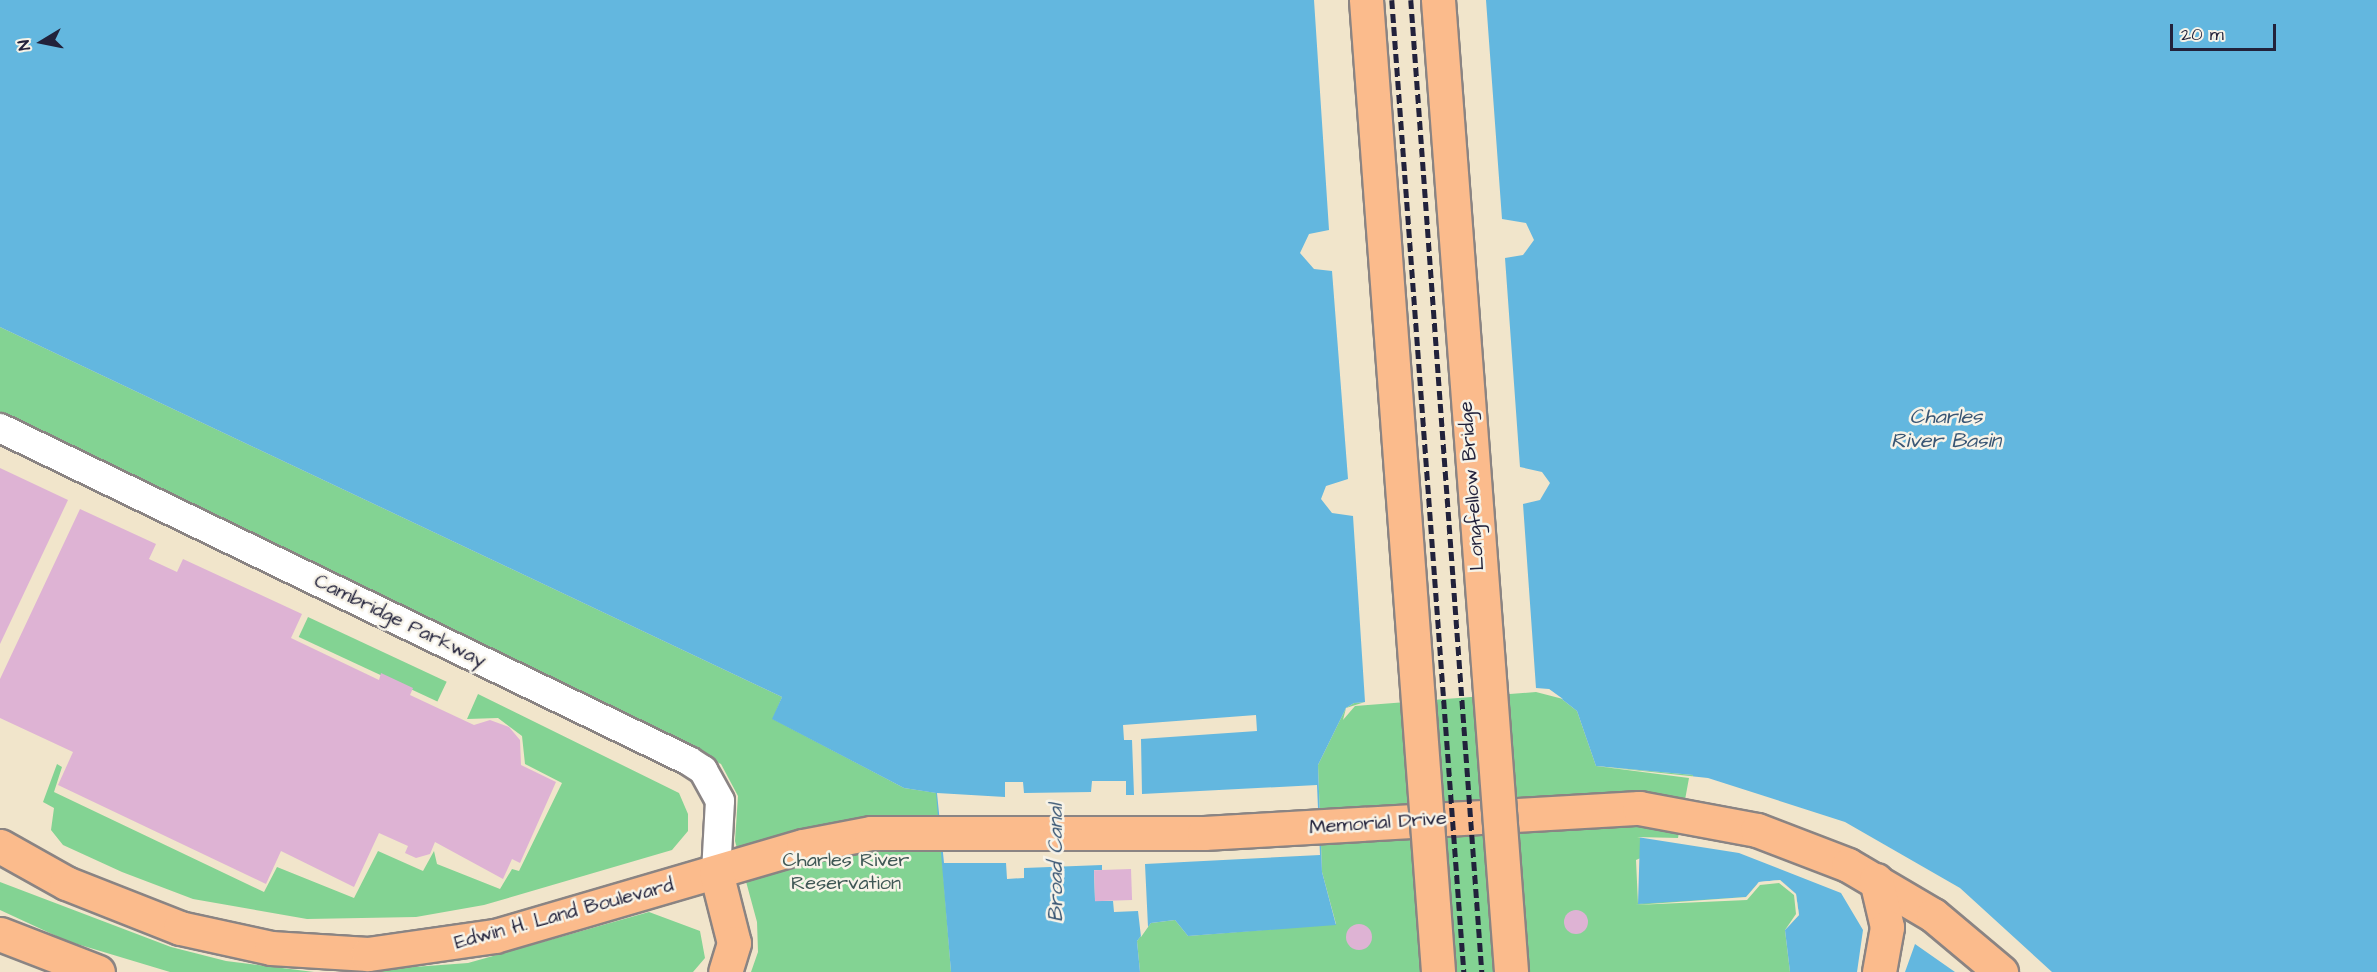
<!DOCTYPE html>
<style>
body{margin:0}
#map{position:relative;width:2377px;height:972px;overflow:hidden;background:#f1e5cb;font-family:"Architects Daughter",sans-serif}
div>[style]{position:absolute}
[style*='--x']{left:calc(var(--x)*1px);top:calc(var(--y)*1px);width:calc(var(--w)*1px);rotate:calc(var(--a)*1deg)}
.green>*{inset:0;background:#83d393;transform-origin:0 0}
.water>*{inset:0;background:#63b7df}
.pier>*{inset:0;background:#f1e5cb}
.building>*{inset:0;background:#deb3d4;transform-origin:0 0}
.round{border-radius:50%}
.roads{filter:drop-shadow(2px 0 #8a8483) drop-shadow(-2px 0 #8a8483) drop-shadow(0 2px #8a8483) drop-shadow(0 -2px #8a8483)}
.minor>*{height:28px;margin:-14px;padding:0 14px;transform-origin:14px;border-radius:14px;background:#fff}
.primary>*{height:33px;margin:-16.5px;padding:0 16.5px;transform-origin:16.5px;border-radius:16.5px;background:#fbbb8c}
.trunk>*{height:33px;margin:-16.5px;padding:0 16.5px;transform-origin:16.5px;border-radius:16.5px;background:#fbbb8c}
.rail>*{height:4.5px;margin-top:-2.25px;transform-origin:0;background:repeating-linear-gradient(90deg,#22223b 0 9px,transparent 0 13.5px)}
.bridges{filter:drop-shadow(2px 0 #8a8483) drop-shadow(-2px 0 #8a8483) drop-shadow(0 2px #8a8483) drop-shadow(0 -2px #8a8483)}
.trunk-bridge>*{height:33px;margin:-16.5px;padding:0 16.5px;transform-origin:16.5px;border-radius:16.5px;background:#fbbb8c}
span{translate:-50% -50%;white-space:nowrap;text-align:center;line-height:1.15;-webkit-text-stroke:5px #f7f3e8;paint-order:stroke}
.street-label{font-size:20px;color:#22223b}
.park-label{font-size:20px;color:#3f5755}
.water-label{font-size:21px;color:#395674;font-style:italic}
.north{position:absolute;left:12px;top:12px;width:60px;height:60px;-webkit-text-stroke:4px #f7f3e8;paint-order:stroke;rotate:260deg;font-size:16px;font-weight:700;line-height:24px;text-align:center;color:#22223b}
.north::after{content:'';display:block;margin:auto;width:21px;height:27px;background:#22223b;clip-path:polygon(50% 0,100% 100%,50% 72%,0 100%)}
.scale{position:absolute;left:2170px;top:24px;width:106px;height:27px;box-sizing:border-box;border:3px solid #22223b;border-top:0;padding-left:8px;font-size:18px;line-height:21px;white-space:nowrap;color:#22223b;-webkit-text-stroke:4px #f7f3e8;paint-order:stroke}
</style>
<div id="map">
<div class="green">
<i style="clip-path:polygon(0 327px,782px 697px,773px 719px,904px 788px,937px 793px,951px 972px,751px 972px,758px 952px,757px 922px,735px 841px,738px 796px,721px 764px,0 416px)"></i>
<i style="left:308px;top:617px;width:153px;height:22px;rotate:25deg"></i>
<i style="clip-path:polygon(1549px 689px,1577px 711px,1596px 766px,1693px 775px,1680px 841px,1636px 860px,1638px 904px,1780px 880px,1796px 894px,1799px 915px,1785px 930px,1790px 972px,1140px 972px,1137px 941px,1151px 923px,1175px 920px,1188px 936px,1336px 924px,1322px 872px,1318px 765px,1346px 708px,1354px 703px)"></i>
<i style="clip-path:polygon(478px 694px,679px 793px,688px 814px,688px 831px,672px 850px,484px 905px,416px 917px,307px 919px,193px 899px,122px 872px,63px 845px,51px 830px,54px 808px,43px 802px,57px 764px,62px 767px,54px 792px,264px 892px,277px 867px,354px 898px,378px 851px,423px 871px,434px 851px,437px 864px,500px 889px,512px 869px,519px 871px,562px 783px,525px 764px,522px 736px,498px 718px,467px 719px)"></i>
<i style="clip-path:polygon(0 882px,171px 947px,226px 961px,314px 972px,170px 972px,67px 941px,0 910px)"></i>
<i style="clip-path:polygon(649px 912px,700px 931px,705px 958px,693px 972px,346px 972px,468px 963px)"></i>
</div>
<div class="water">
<i style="clip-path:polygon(0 0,2377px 0,2377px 972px,1790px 972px,1785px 930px,1799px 915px,1796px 894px,1780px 880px,1759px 882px,1746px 897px,1638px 904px,1640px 837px,1680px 841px,1693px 775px,1596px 766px,1577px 711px,1549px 689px,1354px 703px,1346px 708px,1318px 765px,1322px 872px,1336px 925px,1188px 936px,1175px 920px,1151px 923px,1137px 941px,1140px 972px,951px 972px,936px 793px,904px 788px,772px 719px,782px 697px,0 327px)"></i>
</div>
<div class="pier">
<i style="clip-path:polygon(1314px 0,1486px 0,1502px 219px,1526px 223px,1534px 240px,1523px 255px,1505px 258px,1520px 467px,1542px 472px,1550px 483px,1540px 500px,1523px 504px,1536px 688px,1549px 689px,1563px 699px,1536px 692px,1355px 706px,1343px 720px,1346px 708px,1365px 702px,1353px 516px,1332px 513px,1321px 499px,1326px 486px,1348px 479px,1332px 271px,1314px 269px,1300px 253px,1309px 234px,1329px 230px)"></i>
<i style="clip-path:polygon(1256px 715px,1257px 731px,1141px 739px,1142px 794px,1317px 785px,1320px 855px,1145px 864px,1148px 927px,1141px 937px,1138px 911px,1114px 912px,1113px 901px,1095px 901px,1094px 870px,1102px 870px,1102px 865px,1024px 868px,1024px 878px,1007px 879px,1006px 863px,944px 863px,937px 793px,1005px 797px,1005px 782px,1023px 782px,1024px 793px,1091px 792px,1092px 781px,1126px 781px,1126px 795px,1134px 795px,1132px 740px,1124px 740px,1123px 725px)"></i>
<i style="clip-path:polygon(1596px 766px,1708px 778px,1845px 822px,1960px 888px,2052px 972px,1955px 972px,1915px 944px,1905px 972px,1857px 972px,1863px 930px,1841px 893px,1739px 853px,1637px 837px,1678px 838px,1689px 778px)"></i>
<i style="clip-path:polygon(1780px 880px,1796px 894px,1799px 915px,1785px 930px,1796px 914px,1794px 895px,1779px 883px,1760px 885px,1747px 900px,1635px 905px,1746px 897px,1759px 882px)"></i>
</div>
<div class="building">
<i style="clip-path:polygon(0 468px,68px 500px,0 644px)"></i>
<i style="clip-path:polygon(80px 509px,156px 544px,149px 559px,177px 572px,183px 559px,302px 614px,291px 638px,379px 680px,381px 673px,413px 688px,410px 695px,474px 725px,490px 720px,509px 727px,520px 740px,521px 765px,556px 782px,520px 863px,512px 859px,503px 879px,435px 842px,430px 854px,416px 858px,405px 853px,408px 846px,379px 833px,354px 887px,281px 851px,266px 884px,58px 785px,73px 752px,0 718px,0 679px)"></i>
<i style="left:1131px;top:869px;width:31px;height:37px;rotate:88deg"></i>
<i class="round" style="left:1564px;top:910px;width:24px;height:24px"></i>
<i class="round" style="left:1346px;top:924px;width:26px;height:26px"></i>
</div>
<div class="roads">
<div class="minor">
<i style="--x:0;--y:428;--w:765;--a:25.79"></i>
<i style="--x:689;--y:761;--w:17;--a:33"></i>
<i style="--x:703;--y:770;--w:35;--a:61"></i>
<i style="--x:720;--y:801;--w:71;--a:93.2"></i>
</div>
<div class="primary">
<i style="--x:0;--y:846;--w:76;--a:29.3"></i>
<i style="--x:66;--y:883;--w:123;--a:21.5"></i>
<i style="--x:180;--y:928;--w:93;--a:12.4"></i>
<i style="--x:271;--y:948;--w:97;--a:3.5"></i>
<i style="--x:368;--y:954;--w:128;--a:-8.1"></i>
<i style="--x:495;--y:936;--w:321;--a:-16.3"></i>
<i style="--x:803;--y:846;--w:69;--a:-10.8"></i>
<i style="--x:871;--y:833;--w:333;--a:0"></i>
<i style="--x:1204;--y:833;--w:436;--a:-3.3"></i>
<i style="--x:1639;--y:808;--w:120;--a:10.6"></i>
<i style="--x:1757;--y:830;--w:97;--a:21"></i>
<i style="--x:1848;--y:865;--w:99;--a:30.5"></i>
<i style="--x:1933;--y:915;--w:89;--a:40"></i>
<i style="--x:716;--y:872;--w:73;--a:75.8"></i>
<i style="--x:734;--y:943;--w:30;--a:107"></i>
<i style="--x:0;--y:934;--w:105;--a:21.2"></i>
</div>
<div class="trunk">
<i style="--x:1876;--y:880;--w:48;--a:76.8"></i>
<i style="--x:1887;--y:927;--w:46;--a:100.1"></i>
</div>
</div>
<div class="rail">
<i style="--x:1392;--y:0;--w:975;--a:85.76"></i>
<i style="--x:1411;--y:0;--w:975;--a:85.82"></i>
</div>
<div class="bridges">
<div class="trunk-bridge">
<i style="--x:1366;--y:0;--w:975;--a:85.76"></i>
<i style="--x:1438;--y:0;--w:975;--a:85.7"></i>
</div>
</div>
<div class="street-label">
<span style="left:1472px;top:486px;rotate:-94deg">Longfellow Bridge</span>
<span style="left:400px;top:621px;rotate:26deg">Cambridge Parkway</span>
<span style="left:1378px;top:823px;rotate:-4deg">Memorial Drive</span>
<span style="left:564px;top:914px;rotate:-15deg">Edwin H. Land Boulevard</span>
</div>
<div class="park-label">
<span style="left:846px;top:872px">Charles River<br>Reservation</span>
</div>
<div class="water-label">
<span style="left:1946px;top:429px">Charles<br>River Basin</span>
<span style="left:1056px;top:863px;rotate:-90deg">Broad Canal</span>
</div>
<div class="north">N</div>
<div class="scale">20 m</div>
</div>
